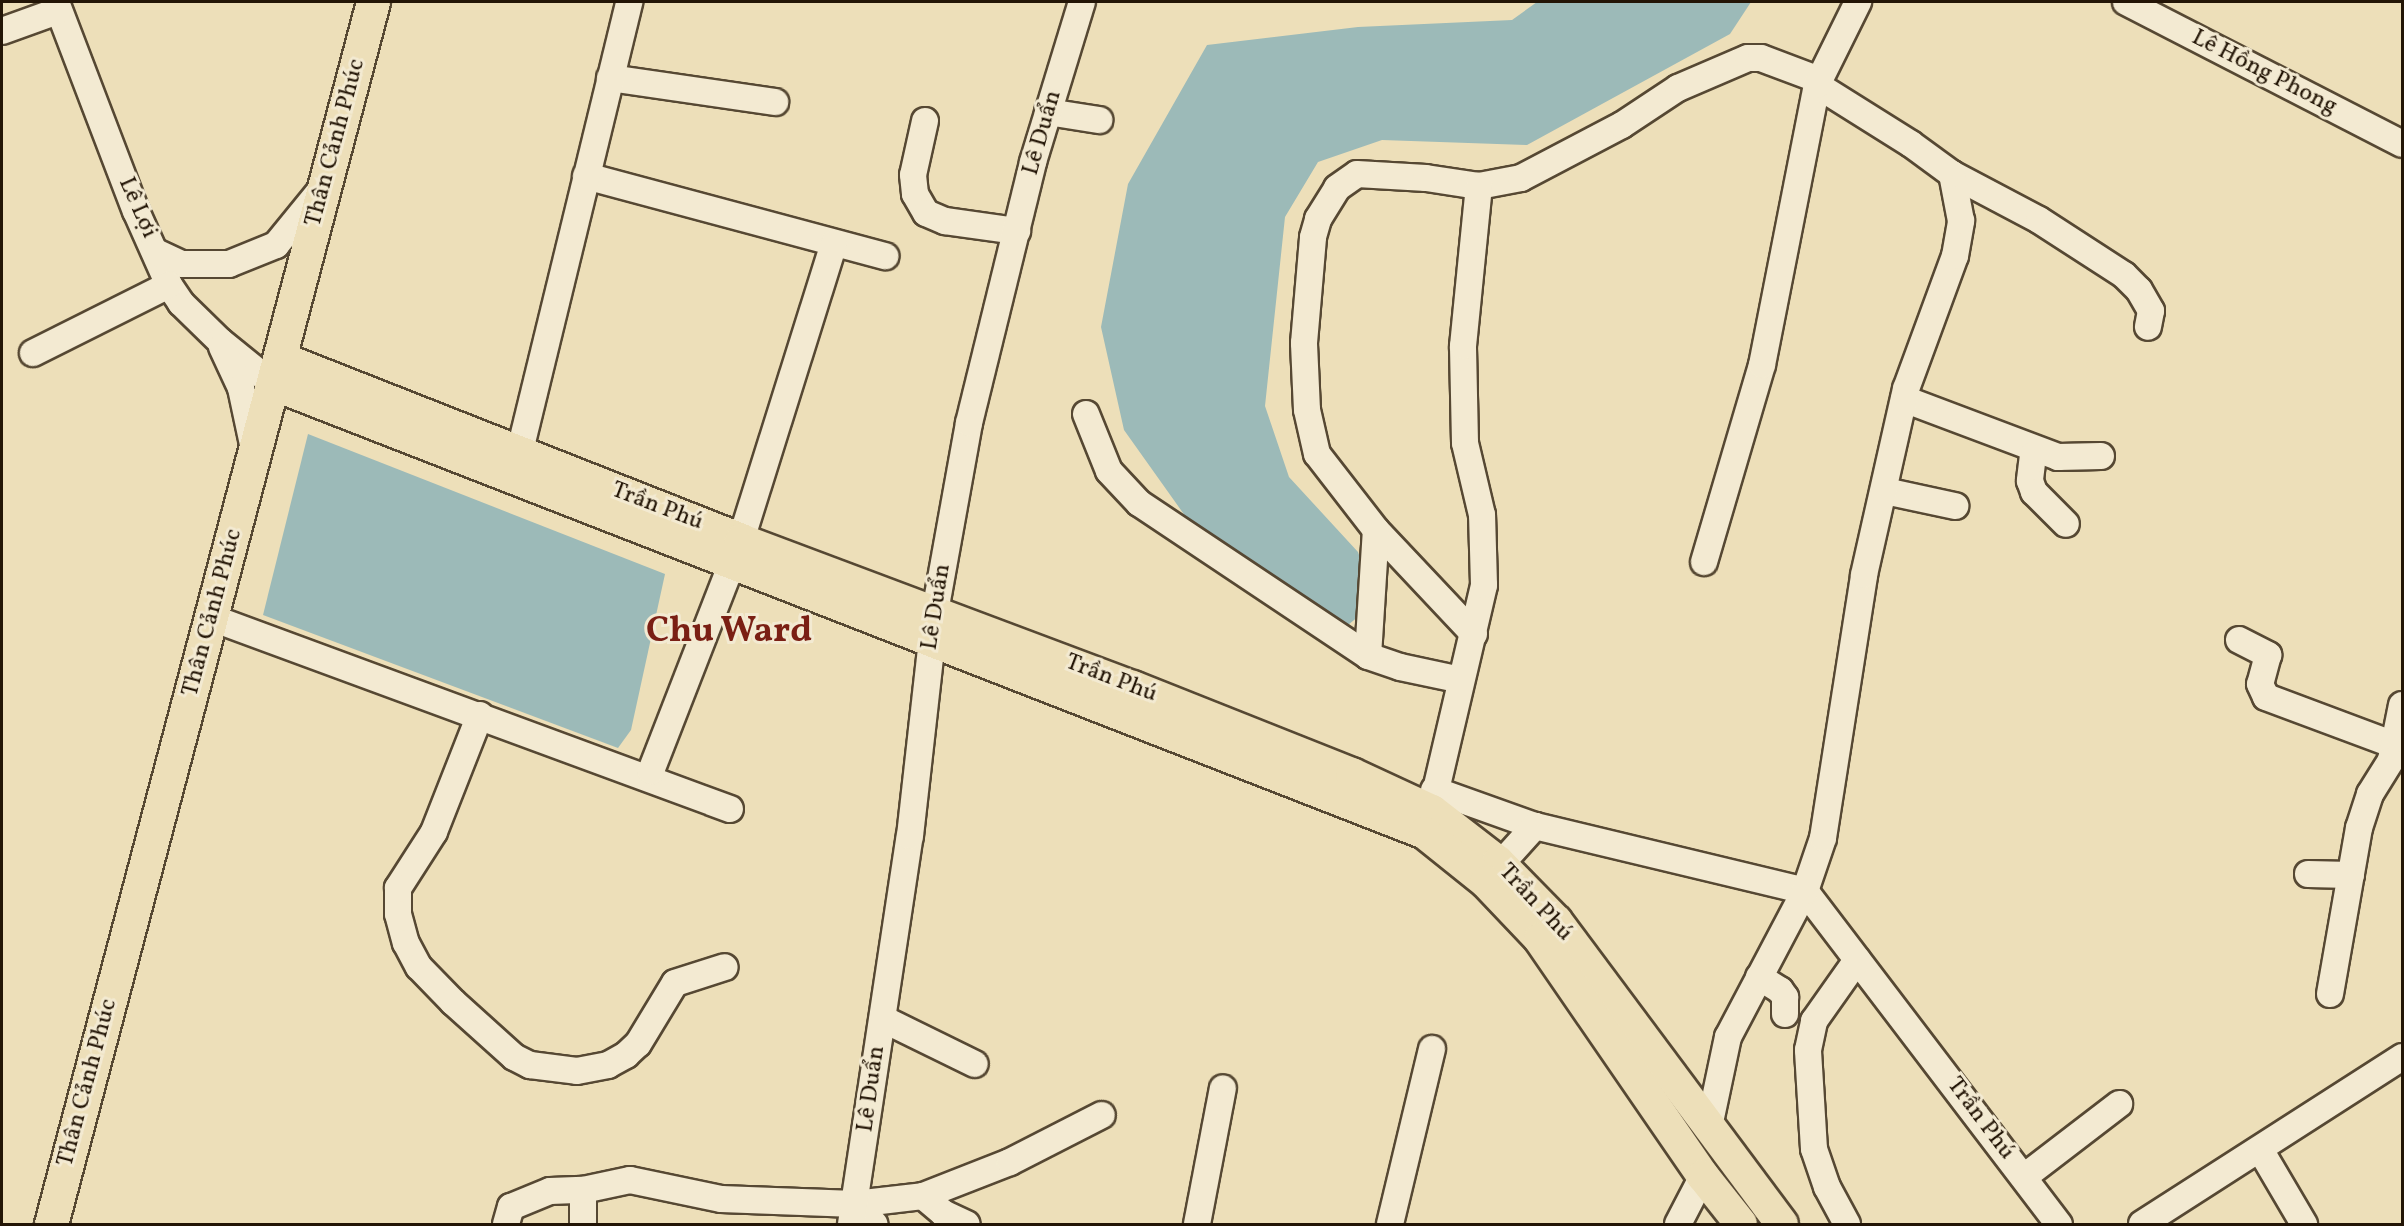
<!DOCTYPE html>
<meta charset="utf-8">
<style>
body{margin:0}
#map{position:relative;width:2404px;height:1226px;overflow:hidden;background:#eddfb9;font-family:Vollkorn,serif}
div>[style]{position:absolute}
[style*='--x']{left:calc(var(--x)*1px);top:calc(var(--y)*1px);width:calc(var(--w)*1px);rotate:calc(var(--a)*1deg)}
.water>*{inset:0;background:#9cbab8}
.roads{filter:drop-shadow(2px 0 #564833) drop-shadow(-2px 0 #564833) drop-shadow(0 2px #564833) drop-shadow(0 -2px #564833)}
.minor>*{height:26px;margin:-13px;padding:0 13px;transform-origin:13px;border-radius:13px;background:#f3ead2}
.major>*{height:32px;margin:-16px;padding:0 16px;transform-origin:16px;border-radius:16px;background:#eddfb9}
.highway>*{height:33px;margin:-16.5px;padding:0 16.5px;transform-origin:16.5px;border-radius:16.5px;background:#eddfb9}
span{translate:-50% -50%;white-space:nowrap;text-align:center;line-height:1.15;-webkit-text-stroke:6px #f3ead2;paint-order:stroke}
.street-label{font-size:24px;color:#231506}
.town-label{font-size:36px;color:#7a1f14;font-weight:700}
.frame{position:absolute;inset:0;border:3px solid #231506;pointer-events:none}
</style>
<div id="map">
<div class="water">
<i style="clip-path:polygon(1537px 2px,1751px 2px,1730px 34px,1527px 145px,1382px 140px,1318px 162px,1285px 217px,1265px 406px,1289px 477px,1358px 552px,1364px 570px,1359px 616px,1343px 629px,1193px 527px,1124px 430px,1101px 327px,1128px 184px,1207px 45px,1358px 27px,1512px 20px)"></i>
<i style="clip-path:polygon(308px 434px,665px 574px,631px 730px,618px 748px,263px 615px)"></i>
</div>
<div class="roads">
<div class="minor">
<i style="--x:56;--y:2;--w:224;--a:69.1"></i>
<i style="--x:136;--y:211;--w:81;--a:66"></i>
<i style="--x:169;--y:285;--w:22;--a:56"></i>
<i style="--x:181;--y:303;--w:54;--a:44.3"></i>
<i style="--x:220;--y:341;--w:68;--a:39.1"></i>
<i style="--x:2126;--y:2;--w:310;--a:27.2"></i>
<i style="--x:2;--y:31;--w:59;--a:-19.7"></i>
<i style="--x:610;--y:78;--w:167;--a:8.3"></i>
<i style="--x:1048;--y:112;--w:52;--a:8.9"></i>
<i style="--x:925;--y:121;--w:55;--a:102.5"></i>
<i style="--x:913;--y:175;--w:19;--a:84"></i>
<i style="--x:915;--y:194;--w:22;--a:60"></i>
<i style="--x:926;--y:213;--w:21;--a:23"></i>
<i style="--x:945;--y:221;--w:73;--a:7.9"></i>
<i style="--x:1952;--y:174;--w:98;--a:27.9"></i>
<i style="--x:2039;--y:220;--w:101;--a:32.9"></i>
<i style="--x:2124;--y:275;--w:21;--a:45"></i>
<i style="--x:2139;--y:290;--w:24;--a:60"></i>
<i style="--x:2151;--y:311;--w:16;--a:101"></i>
<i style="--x:586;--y:176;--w:310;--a:15"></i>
<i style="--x:158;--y:253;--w:26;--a:25"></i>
<i style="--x:182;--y:264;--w:47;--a:0"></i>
<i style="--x:229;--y:264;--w:51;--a:-22"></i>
<i style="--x:276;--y:245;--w:70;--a:-50.8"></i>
<i style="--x:222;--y:347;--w:45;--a:65.1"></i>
<i style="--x:241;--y:388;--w:62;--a:78"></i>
<i style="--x:33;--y:353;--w:152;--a:-26.6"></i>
<i style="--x:1904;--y:399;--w:165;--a:20.6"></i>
<i style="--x:2058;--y:457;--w:43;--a:-1.3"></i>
<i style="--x:1086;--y:414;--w:61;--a:68"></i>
<i style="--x:1109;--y:471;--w:44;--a:46.8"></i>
<i style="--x:1139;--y:503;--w:275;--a:33.7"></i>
<i style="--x:1368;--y:656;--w:34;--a:19"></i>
<i style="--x:1400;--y:667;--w:62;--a:12"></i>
<i style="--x:2033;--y:455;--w:26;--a:97"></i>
<i style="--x:2030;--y:481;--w:12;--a:70"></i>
<i style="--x:2034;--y:492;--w:45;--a:45"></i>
<i style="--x:515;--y:471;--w:483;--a:-76.3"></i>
<i style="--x:1885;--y:491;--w:72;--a:12.1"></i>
<i style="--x:1704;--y:562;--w:205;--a:-73.6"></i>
<i style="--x:1762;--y:365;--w:285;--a:-78.9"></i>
<i style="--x:212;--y:618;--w:552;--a:20.24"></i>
<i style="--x:1474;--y:634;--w:143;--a:-133.3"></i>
<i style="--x:1376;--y:530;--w:96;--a:-127.8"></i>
<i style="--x:1317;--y:454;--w:45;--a:-102.8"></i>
<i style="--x:1307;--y:410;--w:67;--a:-92.6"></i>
<i style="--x:1304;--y:343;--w:106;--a:-85.1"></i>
<i style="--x:1313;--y:237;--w:19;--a:-74"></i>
<i style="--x:1318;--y:219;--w:36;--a:-58"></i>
<i style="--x:1337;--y:188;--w:24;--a:-35"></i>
<i style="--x:1357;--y:174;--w:69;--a:3.3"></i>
<i style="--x:1426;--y:178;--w:54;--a:8.6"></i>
<i style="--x:1479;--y:186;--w:43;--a:-10.8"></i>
<i style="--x:1521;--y:178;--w:114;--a:-27.7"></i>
<i style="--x:1622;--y:125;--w:67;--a:-33.5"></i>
<i style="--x:1678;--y:88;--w:76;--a:-23.2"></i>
<i style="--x:1748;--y:58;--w:13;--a:0"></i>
<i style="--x:1761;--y:58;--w:60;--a:20.6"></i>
<i style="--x:2239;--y:640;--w:33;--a:27"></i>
<i style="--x:2268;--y:655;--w:30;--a:105"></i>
<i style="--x:2260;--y:684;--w:14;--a:65"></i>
<i style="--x:2266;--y:697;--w:134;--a:20.5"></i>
<i style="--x:1368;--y:656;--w:126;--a:-86.4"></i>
<i style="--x:480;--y:715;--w:126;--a:111.5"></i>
<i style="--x:434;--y:832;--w:67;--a:122.7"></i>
<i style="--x:398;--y:888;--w:26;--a:90"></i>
<i style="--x:398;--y:914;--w:30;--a:75"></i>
<i style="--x:406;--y:943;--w:27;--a:62"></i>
<i style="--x:419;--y:967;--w:49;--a:45.8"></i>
<i style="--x:453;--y:1002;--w:82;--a:42"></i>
<i style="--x:514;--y:1057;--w:18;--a:27"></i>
<i style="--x:530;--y:1065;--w:47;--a:7.3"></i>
<i style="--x:577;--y:1071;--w:32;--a:-11"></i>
<i style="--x:608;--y:1065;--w:21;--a:-29"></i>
<i style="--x:626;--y:1055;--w:16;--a:-43"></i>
<i style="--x:638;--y:1044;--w:71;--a:-58.8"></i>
<i style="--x:675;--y:983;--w:52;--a:-17.7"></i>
<i style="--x:2391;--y:760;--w:56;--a:-78.7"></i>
<i style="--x:651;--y:771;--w:248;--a:-68.7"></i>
<i style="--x:741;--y:540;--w:311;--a:-72.6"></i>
<i style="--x:1434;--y:790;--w:107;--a:19.6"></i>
<i style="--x:1535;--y:826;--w:278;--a:13.5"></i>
<i style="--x:1805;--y:891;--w:419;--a:52.7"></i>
<i style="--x:1432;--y:807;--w:228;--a:-76.8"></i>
<i style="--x:1484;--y:585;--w:70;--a:-91.6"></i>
<i style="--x:1482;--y:515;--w:74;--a:-103.3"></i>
<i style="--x:1465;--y:443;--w:97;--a:-91.2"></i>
<i style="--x:1463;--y:346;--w:161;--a:-84.3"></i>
<i style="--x:2308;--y:874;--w:43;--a:1.3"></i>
<i style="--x:1489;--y:877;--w:69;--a:-48"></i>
<i style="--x:1759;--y:977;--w:25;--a:32"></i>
<i style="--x:1780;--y:990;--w:9;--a:54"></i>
<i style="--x:1785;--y:997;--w:17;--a:90"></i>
<i style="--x:2330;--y:994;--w:169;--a:-80.1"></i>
<i style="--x:2359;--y:828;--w:36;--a:-72"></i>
<i style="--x:2370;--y:794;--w:39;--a:-58"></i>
<i style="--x:883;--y:1019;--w:102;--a:26.1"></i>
<i style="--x:1709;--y:1127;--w:92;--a:-78.1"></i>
<i style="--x:1728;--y:1037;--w:165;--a:-62.2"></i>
<i style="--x:1805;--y:891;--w:56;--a:-71.2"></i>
<i style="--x:1823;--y:838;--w:266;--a:-81.1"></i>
<i style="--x:1864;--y:575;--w:191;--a:-77.3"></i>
<i style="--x:1906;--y:389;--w:142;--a:-69.8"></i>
<i style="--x:1955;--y:256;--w:36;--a:-80"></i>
<i style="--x:1961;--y:221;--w:48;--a:-100.8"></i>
<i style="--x:1952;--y:174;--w:51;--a:-143.8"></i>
<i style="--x:1911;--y:144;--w:111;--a:-147.9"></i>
<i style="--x:1817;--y:85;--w:93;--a:-63.7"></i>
<i style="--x:2261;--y:1151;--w:85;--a:59.5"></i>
<i style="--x:2024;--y:1177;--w:120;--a:-37.5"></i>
<i style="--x:583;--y:1190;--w:34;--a:90"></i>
<i style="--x:923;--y:1196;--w:26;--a:40"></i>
<i style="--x:943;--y:1213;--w:26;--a:25"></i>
<i style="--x:855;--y:1204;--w:68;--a:-6.7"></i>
<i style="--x:923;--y:1196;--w:93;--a:-21.3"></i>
<i style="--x:1010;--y:1162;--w:103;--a:-27.1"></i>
<i style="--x:506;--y:1224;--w:18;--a:-74"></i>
<i style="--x:511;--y:1207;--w:42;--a:-22.3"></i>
<i style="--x:550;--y:1191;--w:33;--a:-2"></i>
<i style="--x:583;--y:1190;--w:48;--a:-12"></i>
<i style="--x:630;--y:1180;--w:93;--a:11.8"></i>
<i style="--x:721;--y:1199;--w:134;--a:2.1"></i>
<i style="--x:855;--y:1204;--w:28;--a:46"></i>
<i style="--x:851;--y:1224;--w:392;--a:-81.4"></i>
<i style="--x:910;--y:836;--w:225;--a:-83.6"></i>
<i style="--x:935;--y:612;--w:192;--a:-79.8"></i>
<i style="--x:969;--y:423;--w:269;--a:-76.2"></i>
<i style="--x:1033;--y:162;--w:167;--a:-73"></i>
<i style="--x:1197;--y:1224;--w:138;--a:-79.2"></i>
<i style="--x:1390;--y:1224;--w:180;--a:-76.5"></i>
<i style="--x:1678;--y:1224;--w:54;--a:-62.5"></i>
<i style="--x:1847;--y:1224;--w:42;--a:-118.4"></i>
<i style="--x:1827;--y:1187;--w:40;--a:-108.9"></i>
<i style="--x:1814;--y:1149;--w:99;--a:-93.5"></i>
<i style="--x:1808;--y:1050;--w:30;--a:-78"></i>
<i style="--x:1814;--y:1021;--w:75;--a:-54.8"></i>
<i style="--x:2142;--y:1224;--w:309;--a:-32.7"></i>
</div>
<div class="major">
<i style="--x:280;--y:358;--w:496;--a:21.5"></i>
<i style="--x:741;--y:540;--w:419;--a:20.6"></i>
<i style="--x:1133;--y:687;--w:236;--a:21.7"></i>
<i style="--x:1352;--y:774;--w:88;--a:24.8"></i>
<i style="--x:1432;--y:811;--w:83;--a:37.7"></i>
<i style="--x:1498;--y:862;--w:83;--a:45.5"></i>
<i style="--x:1556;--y:921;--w:378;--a:53.3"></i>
<i style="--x:273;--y:384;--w:1236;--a:21.29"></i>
<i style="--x:1425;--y:833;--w:78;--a:38.8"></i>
<i style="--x:1486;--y:882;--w:79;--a:46.5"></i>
<i style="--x:1540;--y:939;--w:288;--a:55.5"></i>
<i style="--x:1703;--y:1176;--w:61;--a:51.6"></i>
</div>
<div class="highway">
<i style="--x:51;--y:1224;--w:1264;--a:-75.24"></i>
</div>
</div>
<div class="street-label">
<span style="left:2264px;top:73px;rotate:27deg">Lê Hồng Phong</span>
<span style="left:1043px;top:133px;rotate:-74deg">Lê Duẩn</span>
<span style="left:336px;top:143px;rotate:-75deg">Thân Cảnh Phúc</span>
<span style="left:137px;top:208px;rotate:66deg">Lê Lợi</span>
<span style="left:657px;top:507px;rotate:21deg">Trần Phú</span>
<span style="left:937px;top:607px;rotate:-81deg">Lê Duẩn</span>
<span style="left:213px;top:613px;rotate:-75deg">Thân Cảnh Phúc</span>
<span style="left:1111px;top:679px;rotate:21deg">Trần Phú</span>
<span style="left:1535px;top:903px;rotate:47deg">Trần Phú</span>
<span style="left:88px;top:1083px;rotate:-75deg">Thân Cảnh Phúc</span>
<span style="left:872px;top:1089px;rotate:-82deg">Lê Duẩn</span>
<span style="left:1980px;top:1119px;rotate:53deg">Trần Phú</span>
</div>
<div class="town-label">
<span style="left:729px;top:633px">Chu Ward</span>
</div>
<div class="frame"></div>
</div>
